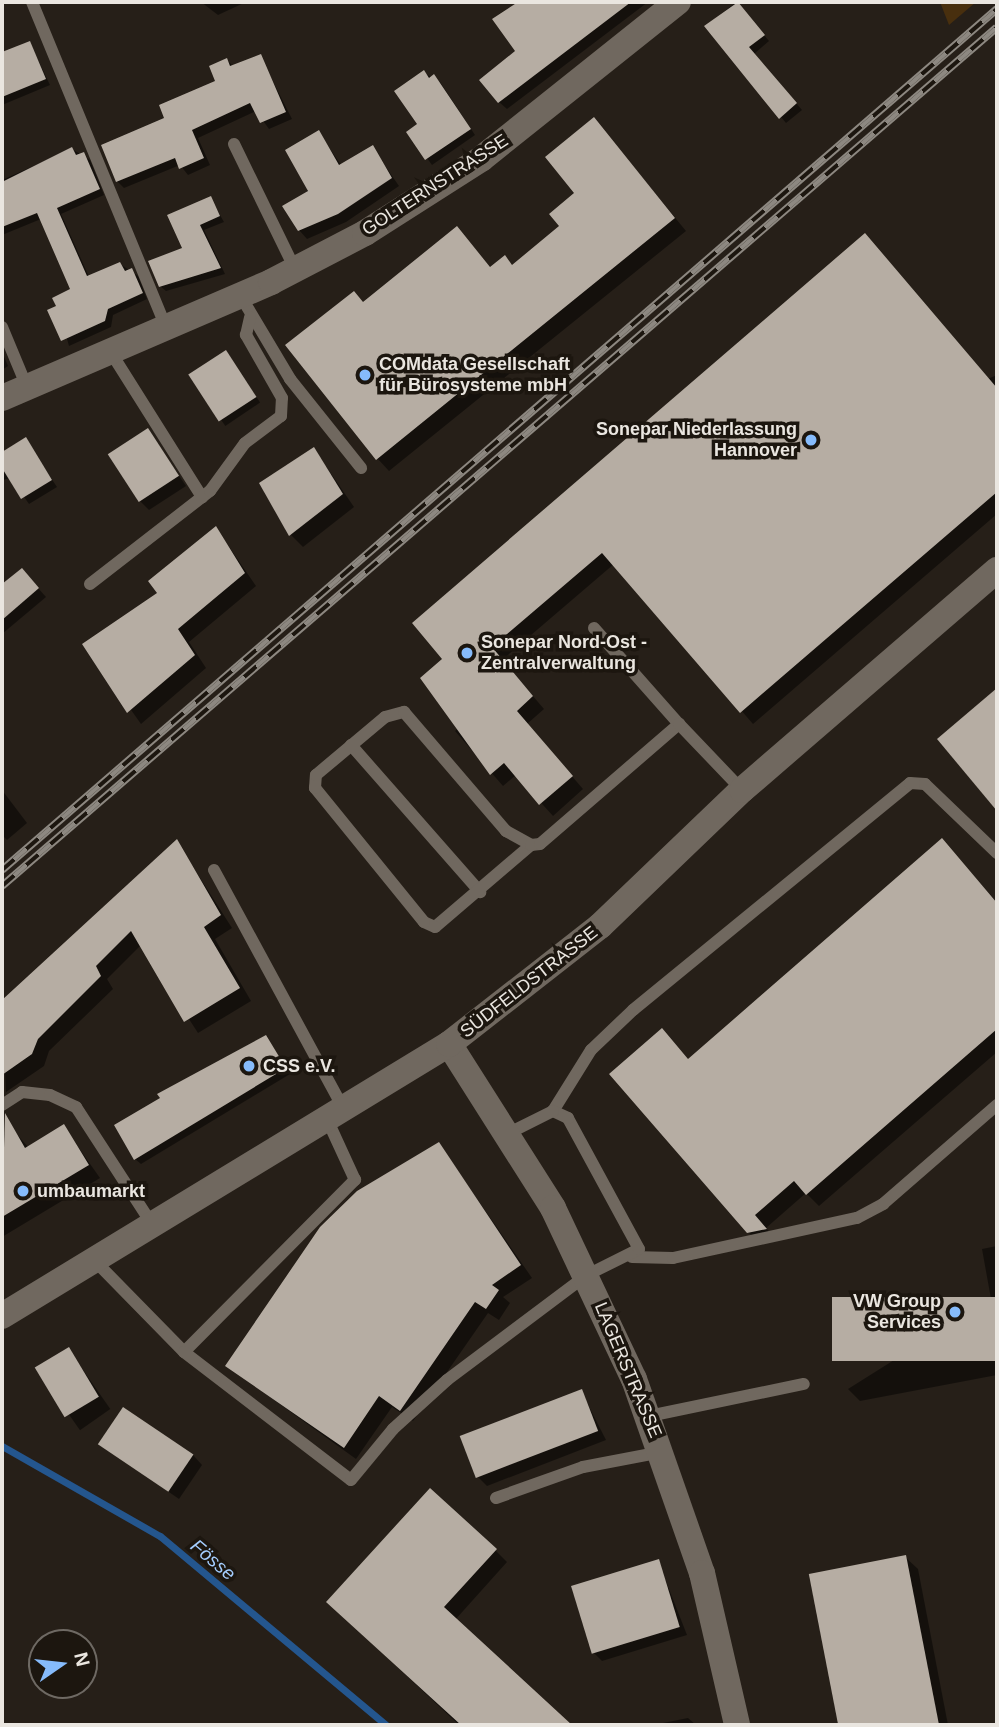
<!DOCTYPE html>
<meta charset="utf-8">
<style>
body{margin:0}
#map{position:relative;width:999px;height:1727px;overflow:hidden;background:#261f18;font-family:Arial,sans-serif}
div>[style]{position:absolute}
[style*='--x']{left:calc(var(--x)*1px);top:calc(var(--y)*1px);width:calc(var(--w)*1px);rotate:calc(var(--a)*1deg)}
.green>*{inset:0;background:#482f0e}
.shadow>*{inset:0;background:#0007;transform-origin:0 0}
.stream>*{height:7px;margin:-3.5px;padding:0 3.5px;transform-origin:3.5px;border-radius:3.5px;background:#24568e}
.building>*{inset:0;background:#b6ada3;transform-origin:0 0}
.service>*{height:12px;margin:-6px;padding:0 6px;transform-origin:6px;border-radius:6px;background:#70685f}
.minor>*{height:26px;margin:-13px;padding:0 13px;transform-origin:13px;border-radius:13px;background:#70685f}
.rail>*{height:8px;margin-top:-4px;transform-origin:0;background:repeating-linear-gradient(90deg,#1c160f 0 16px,#8d8881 0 32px);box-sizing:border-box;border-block:2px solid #8d8881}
.dots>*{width:19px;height:19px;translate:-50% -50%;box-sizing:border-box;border:4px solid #1c160f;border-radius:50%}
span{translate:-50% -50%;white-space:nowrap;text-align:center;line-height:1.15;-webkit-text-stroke:7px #1c160f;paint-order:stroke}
.street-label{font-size:18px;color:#eae6e0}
.poi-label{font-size:18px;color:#eae6e0;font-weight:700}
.left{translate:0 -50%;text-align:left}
.right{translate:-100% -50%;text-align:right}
.water-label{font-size:19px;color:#a4cdfe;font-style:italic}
.frame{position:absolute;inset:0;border:4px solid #eae6e0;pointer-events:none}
.north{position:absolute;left:28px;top:1629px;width:70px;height:70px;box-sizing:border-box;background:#1c160f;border:2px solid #6e6963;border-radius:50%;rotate:76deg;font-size:19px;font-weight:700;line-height:28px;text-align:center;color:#eae6e0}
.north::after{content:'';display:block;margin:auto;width:24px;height:32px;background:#86bbfb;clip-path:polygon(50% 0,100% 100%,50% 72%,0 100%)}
</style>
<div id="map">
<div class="green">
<i style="clip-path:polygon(940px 2px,976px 2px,949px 25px)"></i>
</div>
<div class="shadow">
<i style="clip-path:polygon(201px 2px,246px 2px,218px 15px)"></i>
<i style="clip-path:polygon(521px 2px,648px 2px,507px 109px,499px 102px,517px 51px,495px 20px)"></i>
<i style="clip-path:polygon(736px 2px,769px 41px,754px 54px,802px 110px,786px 123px,706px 26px)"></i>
<i style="clip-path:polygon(30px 43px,50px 85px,2px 105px,2px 55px)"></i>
<i style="clip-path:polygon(260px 56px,292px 119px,269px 129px,256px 111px,198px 138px,210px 165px,188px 175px,180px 165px,124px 188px,117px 181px,166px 119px,218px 82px,227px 60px,234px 67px)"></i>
<i style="clip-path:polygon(424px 73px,440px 82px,475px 135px,432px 165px,408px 132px,419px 125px)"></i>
<i style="clip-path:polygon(594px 119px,686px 231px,389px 471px,377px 458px,364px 304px,513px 266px,562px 227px,577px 194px)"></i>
<i style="clip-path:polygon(319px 133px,341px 165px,372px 147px,399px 186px,346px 222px,307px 239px,299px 230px)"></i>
<i style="clip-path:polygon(72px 149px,90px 160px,104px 195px,61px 214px,89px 277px,120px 264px,138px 276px,147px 299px,113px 315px,111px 327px,69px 346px,58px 307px,72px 290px,41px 219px,2px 235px,2px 180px)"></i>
<i style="clip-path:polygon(210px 198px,224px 222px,204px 230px,225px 274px,166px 291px,160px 286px)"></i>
<i style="clip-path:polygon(2px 352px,8px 366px,2px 370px)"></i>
<i style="left:226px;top:352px;width:61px;height:42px;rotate:56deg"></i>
<i style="clip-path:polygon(997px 375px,997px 514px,753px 724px,614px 564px,502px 660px,544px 709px,527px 724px,583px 789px,553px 816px,516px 775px,503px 786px,455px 731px,462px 725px,445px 659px,414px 623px)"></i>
<i style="clip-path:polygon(148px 430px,186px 486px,149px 510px,140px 501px)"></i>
<i style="clip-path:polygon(25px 439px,57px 487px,29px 504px,11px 478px,2px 480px,2px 454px)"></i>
<i style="clip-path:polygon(314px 449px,354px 507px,303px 547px,291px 535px)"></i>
<i style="clip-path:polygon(216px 528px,256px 586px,189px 642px,206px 668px,141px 724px,85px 645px,159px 594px)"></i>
<i style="clip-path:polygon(22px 570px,46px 597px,2px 634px,2px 587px)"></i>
<i style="clip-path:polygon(997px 691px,997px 808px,940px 740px)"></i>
<i style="clip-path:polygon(2px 790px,27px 823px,7px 840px,2px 835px)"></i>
<i style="clip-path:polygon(177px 842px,232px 928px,215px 939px,251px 1001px,198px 1033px,141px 945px,107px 979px,113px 989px,49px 1051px,44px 1066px,6px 1092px,2px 1002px)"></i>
<i style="clip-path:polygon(954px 853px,997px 903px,997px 1052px,819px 1206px,806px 1193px,766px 1228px,777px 1241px,761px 1244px,748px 1232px,689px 1060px)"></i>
<i style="clip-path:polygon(266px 1037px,290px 1074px,141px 1164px,135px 1159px)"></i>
<i style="clip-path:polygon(64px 1127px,100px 1178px,2px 1237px,2px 1135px,12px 1129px,29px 1148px)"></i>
<i style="clip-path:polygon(439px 1144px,532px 1278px,503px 1297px,510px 1303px,499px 1320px,488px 1313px,413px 1421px,392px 1407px,356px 1459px,227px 1366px)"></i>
<i style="clip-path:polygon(997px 1246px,997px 1375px,860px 1401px,848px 1389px,991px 1299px,982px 1249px)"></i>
<i style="left:69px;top:1350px;width:72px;height:37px;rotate:55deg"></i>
<i style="clip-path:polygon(581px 1391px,606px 1440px,487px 1486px,478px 1477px)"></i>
<i style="clip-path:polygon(101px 1445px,193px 1455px,202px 1465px,179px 1499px)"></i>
<i style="clip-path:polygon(495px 1550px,507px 1562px,455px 1620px,569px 1725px,459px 1725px,341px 1614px)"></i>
<i style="clip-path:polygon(905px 1557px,918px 1569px,948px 1725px,840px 1725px,811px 1575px)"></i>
<i style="clip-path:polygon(658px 1561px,687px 1635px,602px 1661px,594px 1653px)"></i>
<i style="clip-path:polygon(688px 1718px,696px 1725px,653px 1725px)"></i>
</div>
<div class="stream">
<i style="--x:2;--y:1446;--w:182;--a:29.7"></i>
<i style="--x:160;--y:1536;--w:295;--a:39.9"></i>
</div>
<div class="building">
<i style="clip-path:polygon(518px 2px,631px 2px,498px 103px,479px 80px,515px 51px,492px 19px)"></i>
<i style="clip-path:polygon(738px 2px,765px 35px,749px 47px,797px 103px,779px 119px,704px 26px)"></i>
<i style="clip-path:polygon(30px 41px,46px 79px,2px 97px,2px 52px)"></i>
<i style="clip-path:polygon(261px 54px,286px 112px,260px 123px,250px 103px,192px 130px,204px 158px,179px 169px,175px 158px,116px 182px,101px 145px,164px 118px,159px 105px,215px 81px,209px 66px,227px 58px,230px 66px)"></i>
<i style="clip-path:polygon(424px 70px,429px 78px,434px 74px,471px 129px,425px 160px,406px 132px,417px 124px,394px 91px)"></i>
<i style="clip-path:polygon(594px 117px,675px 218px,376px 460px,285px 345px,354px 291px,363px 302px,457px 226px,490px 267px,505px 255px,512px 265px,559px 226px,549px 214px,574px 193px,545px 157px)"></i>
<i style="clip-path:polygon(319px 130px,339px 165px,373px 145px,392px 178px,338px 214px,298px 231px,282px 206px,308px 191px,285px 150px)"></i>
<i style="clip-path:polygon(72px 147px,76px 155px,84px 152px,100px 189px,57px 208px,87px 276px,120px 262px,125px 271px,132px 268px,143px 293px,108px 309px,105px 321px,61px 341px,47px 310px,56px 306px,52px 298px,70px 289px,37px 213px,2px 227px,2px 182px)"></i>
<i style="clip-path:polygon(211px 196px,220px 216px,200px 225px,221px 268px,159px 287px,148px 261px,182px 248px,167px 215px)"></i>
<i style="clip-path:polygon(865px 233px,997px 388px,997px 492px,740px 713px,602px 553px,492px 647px,533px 696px,517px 711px,573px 776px,539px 805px,504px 763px,490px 775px,420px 678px,442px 659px,412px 623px)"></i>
<i style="left:226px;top:350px;width:56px;height:45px;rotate:57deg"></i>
<i style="left:148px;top:428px;width:57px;height:48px;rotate:57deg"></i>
<i style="clip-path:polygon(26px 437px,52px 480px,21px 499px,2px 468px,2px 452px)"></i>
<i style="clip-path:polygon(314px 447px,343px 494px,289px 536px,259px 483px)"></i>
<i style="clip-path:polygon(216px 526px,245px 573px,178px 629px,195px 655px,127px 713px,82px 644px,157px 593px,148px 581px)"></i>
<i style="clip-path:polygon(22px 568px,39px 588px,2px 620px,2px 584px)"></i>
<i style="clip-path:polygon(997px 688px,997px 811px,937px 739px)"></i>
<i style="clip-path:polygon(942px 838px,997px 903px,997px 1029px,806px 1195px,794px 1181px,755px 1215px,767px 1229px,747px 1233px,609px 1074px,662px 1028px,688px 1059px)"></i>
<i style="clip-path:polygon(177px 839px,221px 915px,204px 927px,240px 988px,184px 1022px,131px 931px,96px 966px,101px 976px,38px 1039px,32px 1054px,2px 1075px,2px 1000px)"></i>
<i style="clip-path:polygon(266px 1035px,286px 1068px,134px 1160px,114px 1125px,160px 1098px,157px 1094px)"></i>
<i style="clip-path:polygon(5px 1113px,25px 1148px,64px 1124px,89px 1165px,2px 1217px)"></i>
<i style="clip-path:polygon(439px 1142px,521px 1265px,492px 1285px,499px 1290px,486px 1309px,475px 1302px,400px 1411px,379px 1396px,344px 1448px,225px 1366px,320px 1227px,357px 1191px)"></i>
<i style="left:997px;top:1297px;width:64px;height:165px;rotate:90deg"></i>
<i style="left:69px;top:1347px;width:58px;height:40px;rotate:59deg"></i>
<i style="left:582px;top:1389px;width:45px;height:131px;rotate:69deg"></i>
<i style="left:123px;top:1407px;width:85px;height:45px;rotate:34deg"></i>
<i style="clip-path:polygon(430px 1488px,497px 1549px,444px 1607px,572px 1725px,461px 1725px,326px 1602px)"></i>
<i style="left:906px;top:1555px;width:173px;height:99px;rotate:79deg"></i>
<i style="left:659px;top:1559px;width:71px;height:92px;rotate:73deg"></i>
</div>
<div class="service">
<i style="--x:32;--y:2;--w:352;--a:67.6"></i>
<i style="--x:234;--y:144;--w:139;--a:64"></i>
<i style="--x:240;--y:295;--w:98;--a:59.2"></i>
<i style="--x:290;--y:379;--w:114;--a:51.4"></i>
<i style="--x:2;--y:327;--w:65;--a:67.4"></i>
<i style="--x:110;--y:351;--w:173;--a:57.8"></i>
<i style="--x:90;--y:584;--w:152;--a:-37.8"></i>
<i style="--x:210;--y:491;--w:59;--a:-53.9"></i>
<i style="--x:245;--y:443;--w:45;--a:-36.9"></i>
<i style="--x:281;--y:416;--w:18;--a:-87"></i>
<i style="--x:282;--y:398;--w:73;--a:-119.7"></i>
<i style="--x:246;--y:335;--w:18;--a:-77"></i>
<i style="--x:594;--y:628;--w:128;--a:48.5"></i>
<i style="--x:351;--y:745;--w:196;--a:48.7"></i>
<i style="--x:531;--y:845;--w:126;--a:139.5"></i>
<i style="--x:435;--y:927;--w:12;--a:-156"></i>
<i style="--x:424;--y:922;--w:173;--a:-129.1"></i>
<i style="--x:315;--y:788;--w:13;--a:-86"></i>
<i style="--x:316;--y:775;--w:90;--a:-40"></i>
<i style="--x:385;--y:717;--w:20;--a:-15"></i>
<i style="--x:404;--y:712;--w:157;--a:49.4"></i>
<i style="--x:506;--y:831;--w:29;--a:29"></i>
<i style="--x:531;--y:845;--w:9;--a:-6"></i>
<i style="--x:540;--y:844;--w:184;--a:-40.8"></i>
<i style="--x:679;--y:724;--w:91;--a:46.3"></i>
<i style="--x:214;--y:870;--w:272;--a:61.5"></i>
<i style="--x:2;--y:1105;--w:24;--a:-33"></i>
<i style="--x:22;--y:1092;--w:28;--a:6"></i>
<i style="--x:50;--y:1095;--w:29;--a:25"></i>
<i style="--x:76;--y:1107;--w:143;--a:57"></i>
<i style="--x:553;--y:1111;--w:72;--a:-58.1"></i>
<i style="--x:591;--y:1050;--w:58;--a:-43.6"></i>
<i style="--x:633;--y:1010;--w:358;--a:-39.3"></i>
<i style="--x:910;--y:783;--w:15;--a:4"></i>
<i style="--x:925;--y:784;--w:100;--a:43.8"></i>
<i style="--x:632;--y:1257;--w:41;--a:1.4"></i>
<i style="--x:673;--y:1258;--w:188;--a:-12.3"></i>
<i style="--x:857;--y:1218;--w:30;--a:-28"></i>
<i style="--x:883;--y:1204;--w:151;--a:-41"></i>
<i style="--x:96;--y:1262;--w:126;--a:45.6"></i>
<i style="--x:184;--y:1352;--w:243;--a:-45.2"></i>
<i style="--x:355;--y:1180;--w:67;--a:-114.7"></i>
<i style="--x:184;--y:1352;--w:210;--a:37.5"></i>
<i style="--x:351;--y:1480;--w:66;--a:-50.5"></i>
<i style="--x:393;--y:1429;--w:73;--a:-42.2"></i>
<i style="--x:447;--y:1380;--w:175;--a:-36.9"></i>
<i style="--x:587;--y:1275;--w:58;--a:-26.6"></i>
<i style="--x:639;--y:1249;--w:149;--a:-118.5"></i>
<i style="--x:568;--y:1118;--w:17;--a:-155"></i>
<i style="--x:553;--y:1111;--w:49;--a:153.4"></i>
<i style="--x:649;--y:1416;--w:158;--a:-11.7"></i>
<i style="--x:496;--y:1498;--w:92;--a:-19.6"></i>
<i style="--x:583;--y:1467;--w:80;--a:-10.8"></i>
</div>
<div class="minor">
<i style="--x:2;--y:398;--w:293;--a:-23.3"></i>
<i style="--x:271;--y:282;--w:106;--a:-27.5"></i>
<i style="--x:365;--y:233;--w:138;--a:-32.5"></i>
<i style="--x:481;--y:159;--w:252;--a:-38.6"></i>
<i style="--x:449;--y:1044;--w:194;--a:57.6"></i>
<i style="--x:553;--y:1208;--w:189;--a:64.7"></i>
<i style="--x:634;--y:1379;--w:206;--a:70.7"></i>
<i style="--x:702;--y:1573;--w:156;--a:77"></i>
<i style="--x:2;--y:1316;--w:523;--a:-31.32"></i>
<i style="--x:449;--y:1044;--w:192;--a:-38"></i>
<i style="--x:600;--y:926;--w:197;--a:-43.8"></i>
<i style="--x:742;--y:790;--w:337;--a:-40.8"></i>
</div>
<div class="rail">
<i style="--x:2;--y:870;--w:1316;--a:-40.87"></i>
<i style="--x:2;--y:886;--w:1314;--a:-40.8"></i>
</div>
<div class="dots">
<i style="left:365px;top:375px;background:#86bbfb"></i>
<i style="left:811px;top:440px;background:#86bbfb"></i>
<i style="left:467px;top:653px;background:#86bbfb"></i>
<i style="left:249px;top:1066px;background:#86bbfb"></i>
<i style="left:23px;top:1191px;background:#86bbfb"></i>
<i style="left:955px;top:1312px;background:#86bbfb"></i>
</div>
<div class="street-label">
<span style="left:435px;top:185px;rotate:-33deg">GOLTERNSTRASSE</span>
<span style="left:529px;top:982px;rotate:-38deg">SÜDFELDSTRASSE</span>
<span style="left:628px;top:1370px;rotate:67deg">LAGERSTRASSE</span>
</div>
<div class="poi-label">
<span class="left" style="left:379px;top:375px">COMdata Gesellschaft<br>für Bürosysteme mbH</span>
<span class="right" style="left:797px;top:440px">Sonepar Niederlassung<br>Hannover</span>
<span class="left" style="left:481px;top:653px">Sonepar Nord-Ost -<br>Zentralverwaltung</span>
<span class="left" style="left:263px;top:1066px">CSS e.V.</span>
<span class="left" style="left:37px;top:1191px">umbaumarkt</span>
<span class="right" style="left:941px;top:1312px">VW Group<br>Services</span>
</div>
<div class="water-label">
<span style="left:213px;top:1560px;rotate:40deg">Fösse</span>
</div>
<div class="frame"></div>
<div class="north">N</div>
</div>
